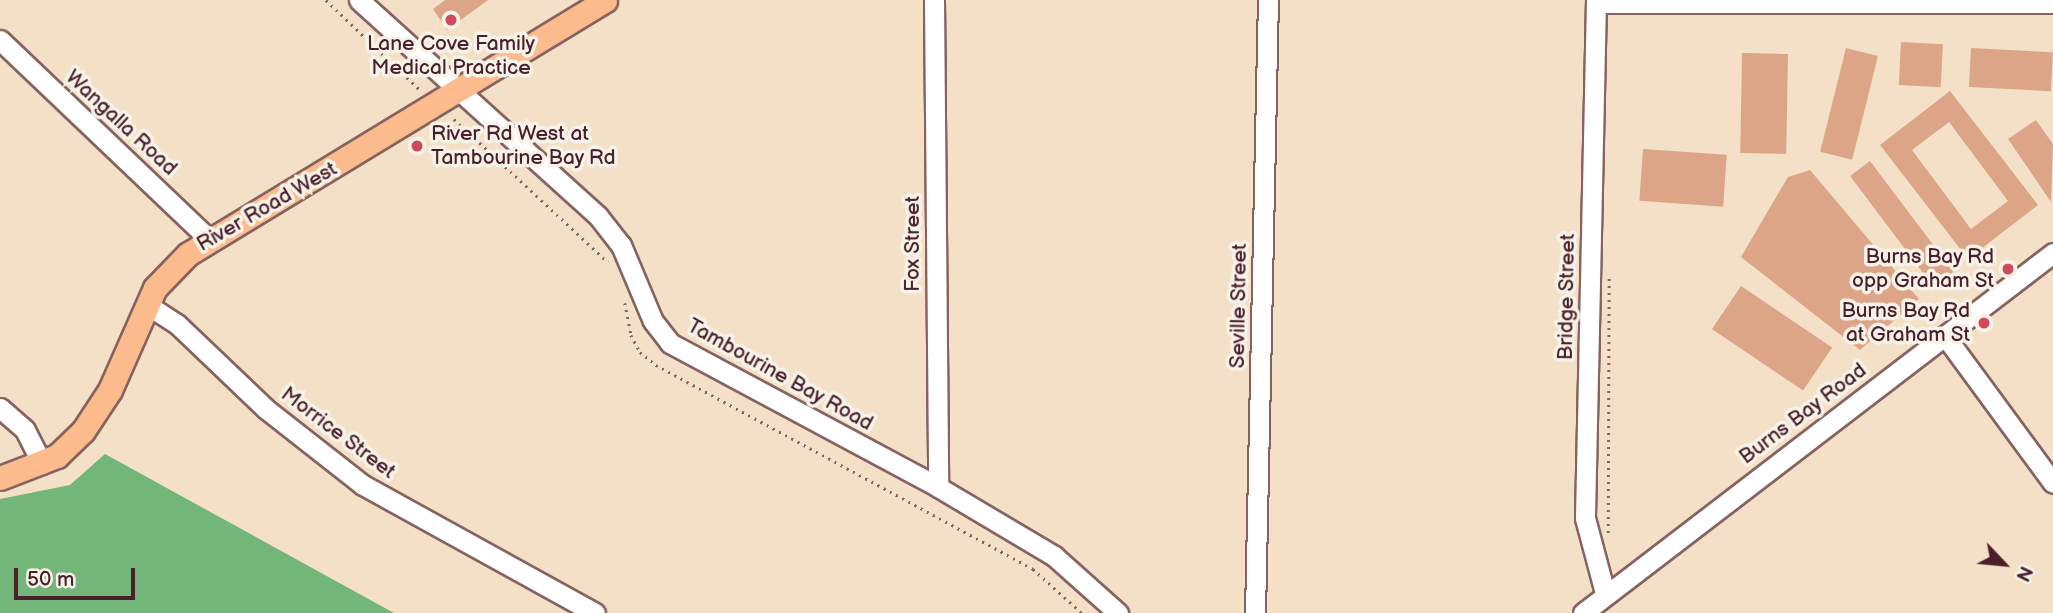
<!DOCTYPE html>
<style>
body{margin:0}
#map{position:relative;width:2053px;height:613px;overflow:hidden;background:#f4e0c6;font-family:"Balsamiq Sans",sans-serif}
div>[style]{position:absolute}
[style*='--x']{left:calc(var(--x)*1px);top:calc(var(--y)*1px);width:calc(var(--w)*1px);rotate:calc(var(--a)*1deg)}
.forest>*{inset:0;background:#72b67a}
.building>*{inset:0;background:#dda587;transform-origin:0 0}
.path>*{height:2.5px;margin-top:-1.25px;transform-origin:0;background:repeating-linear-gradient(90deg,#866361 0 2px,transparent 0 7px)}
.roads{filter:drop-shadow(2px 0 #866361) drop-shadow(-2px 0 #866361) drop-shadow(0 2px #866361) drop-shadow(0 -2px #866361)}
.minor>*{height:19px;margin:-9.5px;padding:0 9.5px;transform-origin:9.5px;border-radius:9.5px;background:#fff}
.major>*{height:23px;margin:-11.5px;padding:0 11.5px;transform-origin:11.5px;border-radius:11.5px;background:#fbbb8d}
.dots>*{width:19px;height:19px;translate:-50% -50%;box-sizing:border-box;border:4px solid #f7f3e8;border-radius:50%}
span{translate:-50% -50%;white-space:nowrap;text-align:center;line-height:1.15;-webkit-text-stroke:7px #f7f3e8;paint-order:stroke}
.poi-label{font-size:21px;color:#4a1f2b}
.left{translate:0 -50%;text-align:left}
.right{translate:-100% -50%;text-align:right}
.street-label{font-size:21px;color:#4a1f2b}
.north{position:absolute;left:1969px;top:529px;width:70px;height:70px;-webkit-text-stroke:5px #f7f3e8;paint-order:stroke;rotate:116deg;font-size:19px;font-weight:700;line-height:28px;text-align:center;color:#4a1f2b}
.north::after{content:'';display:block;margin:auto;width:24px;height:32px;background:#4a1f2b;clip-path:polygon(50% 0,100% 100%,50% 72%,0 100%)}
.scale{position:absolute;left:14px;top:568px;width:121px;height:32px;box-sizing:border-box;border:4px solid #4a1f2b;border-top:0;padding-left:9px;font-size:21px;line-height:24px;white-space:nowrap;color:#4a1f2b;-webkit-text-stroke:5px #f7f3e8;paint-order:stroke}
</style>
<div id="map">
<div class="forest">
<i style="clip-path:polygon(105px 454px,394px 613px,0 613px,0 499px,70px 485px)"></i>
</div>
<div class="building">
<i style="clip-path:polygon(445px 0,488px 0,447px 30px,433px 9px)"></i>
<i style="left:1901px;top:42px;width:42px;height:43px;rotate:3deg"></i>
<i style="left:1846px;top:48px;width:33px;height:107px;rotate:14deg"></i>
<i style="left:1971px;top:48px;width:82px;height:39px;rotate:3deg"></i>
<i style="left:1742px;top:53px;width:46px;height:100px;rotate:1deg"></i>
<i style="clip-path:polygon(evenodd,1950px 91px,2038px 205px,1968px 259px,1880px 145px,1950px 91px,1949px 122px,2008px 201px,1971px 229px,1912px 150px,1949px 122px)"></i>
<i style="clip-path:polygon(2036px 120px,2053px 144px,2051px 202px,2008px 139px)"></i>
<i style="left:1643px;top:149px;width:84px;height:52px;rotate:4deg"></i>
<i style="left:1870px;top:161px;width:139px;height:25px;rotate:53deg"></i>
<i style="clip-path:polygon(1810px 170px,1919px 299px,1860px 350px,1741px 257px,1788px 177px)"></i>
<i style="left:1741px;top:286px;width:110px;height:52px;rotate:34deg"></i>
</div>
<div class="path">
<i style="--x:326;--y:0;--w:129;--a:43.7"></i>
<i style="--x:454;--y:119;--w:210;--a:42.9"></i>
<i style="--x:625;--y:303;--w:33;--a:79"></i>
<i style="--x:631;--y:335;--w:19;--a:62"></i>
<i style="--x:640;--y:352;--w:21;--a:39"></i>
<i style="--x:656;--y:365;--w:429;--a:28.4"></i>
<i style="--x:1033;--y:569;--w:66;--a:41.9"></i>
<i style="--x:1608;--y:533;--w:256;--a:-89.8"></i>
</div>
<div class="roads">
<div class="minor">
<i style="--x:359;--y:0;--w:322;--a:42.1"></i>
<i style="--x:598;--y:216;--w:37;--a:52"></i>
<i style="--x:621;--y:245;--w:82;--a:67.2"></i>
<i style="--x:653;--y:321;--w:28;--a:52"></i>
<i style="--x:670;--y:343;--w:304;--a:28.2"></i>
<i style="--x:938;--y:487;--w:135;--a:30.7"></i>
<i style="--x:1054;--y:556;--w:86;--a:41.7"></i>
<i style="--x:934;--y:0;--w:487;--a:89.5"></i>
<i style="--x:1596;--y:0;--w:518;--a:91.22"></i>
<i style="--x:1585;--y:518;--w:78;--a:75.1"></i>
<i style="--x:1596;--y:3;--w:457;--a:0"></i>
<i style="--x:0;--y:40;--w:290;--a:43.6"></i>
<i style="--x:146;--y:304;--w:37;--a:33"></i>
<i style="--x:177;--y:324;--w:123;--a:43.7"></i>
<i style="--x:266;--y:409;--w:123;--a:38.1"></i>
<i style="--x:363;--y:485;--w:265;--a:28.9"></i>
<i style="--x:1945;--y:336;--w:182;--a:53.7"></i>
<i style="--x:0;--y:408;--w:33;--a:41"></i>
<i style="--x:25;--y:430;--w:38;--a:63"></i>
<i style="--x:1255;--y:613;--w:613;--a:-88.79"></i>
<i style="--x:1583;--y:613;--w:592;--a:-37.45"></i>
</div>
<div class="major">
<i style="--x:0;--y:478;--w:61;--a:-21.1"></i>
<i style="--x:57;--y:456;--w:36;--a:-44"></i>
<i style="--x:83;--y:431;--w:49;--a:-56.6"></i>
<i style="--x:110;--y:390;--w:111;--a:-66.2"></i>
<i style="--x:155;--y:288;--w:47;--a:-45.9"></i>
<i style="--x:188;--y:254;--w:488;--a:-31.3"></i>
</div>
</div>
<div class="dots">
<i style="left:451px;top:20px;background:#d1495b"></i>
<i style="left:417px;top:146px;background:#d1495b"></i>
<i style="left:2008px;top:269px;background:#d1495b"></i>
<i style="left:1984px;top:323px;background:#d1495b"></i>
</div>
<div class="poi-label">
<span style="left:451px;top:56px">Lane Cove Family<br>Medical Practice</span>
<span class="left" style="left:431px;top:146px">River Rd West at<br>Tambourine Bay Rd</span>
<span class="right" style="left:1994px;top:269px">Burns Bay Rd<br>opp Graham St</span>
<span class="right" style="left:1970px;top:323px">Burns Bay Rd<br>at Graham St</span>
</div>
<div class="street-label">
<span style="left:121px;top:123px;rotate:43deg">Wangalla Road</span>
<span style="left:267px;top:207px;rotate:-30deg">River Road West</span>
<span style="left:913px;top:244px;rotate:-90deg">Fox Street</span>
<span style="left:1567px;top:297px;rotate:-89deg">Bridge Street</span>
<span style="left:1239px;top:306px;rotate:-89deg">Seville Street</span>
<span style="left:780px;top:375px;rotate:29deg">Tambourine Bay Road</span>
<span style="left:1803px;top:414px;rotate:-37deg">Burns Bay Road</span>
<span style="left:338px;top:433px;rotate:37deg">Morrice Street</span>
</div>
<div class="north">N</div>
<div class="scale">50 m</div>
</div>
